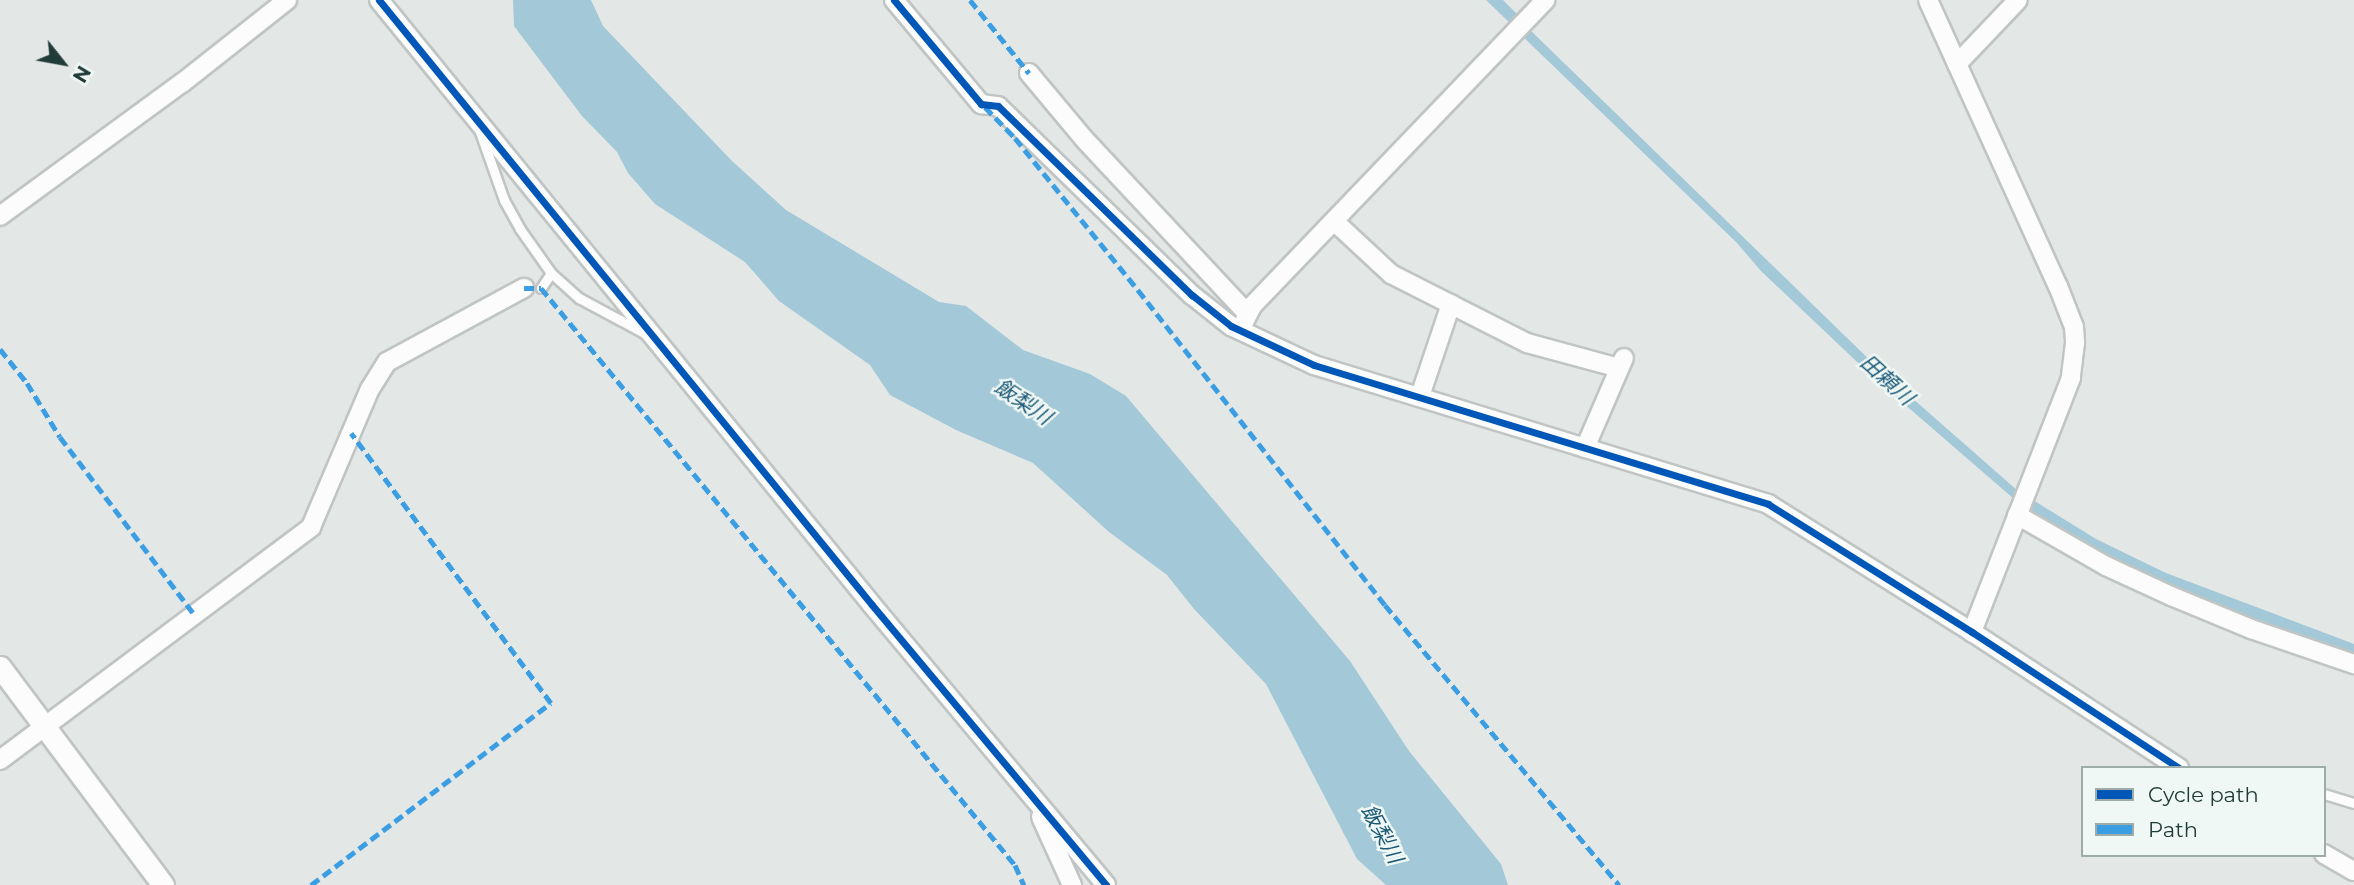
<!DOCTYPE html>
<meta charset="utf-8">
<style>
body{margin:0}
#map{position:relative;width:2354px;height:885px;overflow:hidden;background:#e3e8e7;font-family:Montserrat,"Noto Sans JP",sans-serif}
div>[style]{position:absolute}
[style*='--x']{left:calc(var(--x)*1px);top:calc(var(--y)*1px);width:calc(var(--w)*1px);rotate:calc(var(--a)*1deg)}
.water>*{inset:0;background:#a3c8d7}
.roads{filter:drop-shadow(2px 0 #c0c5c4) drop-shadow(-2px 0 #c0c5c4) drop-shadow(0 2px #c0c5c4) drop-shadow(0 -2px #c0c5c4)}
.service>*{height:9px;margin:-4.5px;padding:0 4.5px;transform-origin:4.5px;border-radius:4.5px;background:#fbfcfb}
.minor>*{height:18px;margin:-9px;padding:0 9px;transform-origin:9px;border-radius:9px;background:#fbfcfb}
.tertiary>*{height:21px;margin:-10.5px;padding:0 10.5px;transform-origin:10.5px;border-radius:10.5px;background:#fbfcfb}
.quiet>*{height:5px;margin-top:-2.5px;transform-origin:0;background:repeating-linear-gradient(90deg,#3c9ee2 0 10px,transparent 0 15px)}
.cycleway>*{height:7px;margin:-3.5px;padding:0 3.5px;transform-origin:3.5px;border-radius:3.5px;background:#0057b8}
span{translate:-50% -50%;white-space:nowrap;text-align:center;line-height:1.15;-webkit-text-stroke:5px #f0f8f5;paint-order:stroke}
.water-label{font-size:21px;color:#1b5977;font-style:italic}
.legend{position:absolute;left:2081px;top:766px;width:245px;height:91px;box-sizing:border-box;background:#f0f8f5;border:2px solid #9daca9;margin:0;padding:9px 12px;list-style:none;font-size:21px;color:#213b38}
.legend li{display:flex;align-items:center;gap:14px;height:35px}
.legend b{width:35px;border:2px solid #9daca9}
.north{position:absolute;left:28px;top:28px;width:70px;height:70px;-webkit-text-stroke:5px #f0f8f5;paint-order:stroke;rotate:121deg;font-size:19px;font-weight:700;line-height:28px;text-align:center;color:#213b38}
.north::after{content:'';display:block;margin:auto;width:24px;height:32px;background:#213b38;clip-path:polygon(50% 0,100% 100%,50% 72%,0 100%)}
</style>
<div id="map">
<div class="water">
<i style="clip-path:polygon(513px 0,591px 0,603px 26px,732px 161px,786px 210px,939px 302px,966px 306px,1023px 350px,1090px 374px,1126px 396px,1350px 661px,1409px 751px,1501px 864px,1508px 885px,1386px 885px,1357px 859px,1266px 684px,1194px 609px,1167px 575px,1109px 532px,1033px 463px,956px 430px,890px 395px,870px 365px,779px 301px,745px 262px,655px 204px,628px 173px,617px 152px,582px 116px,514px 26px)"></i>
<i style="clip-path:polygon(1486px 0,1503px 0,1523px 20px,1515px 28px)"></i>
<i style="clip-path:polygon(1527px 27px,1879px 369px,2018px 491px,2014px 499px,1873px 377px,1761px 271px,1737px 243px,1520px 34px)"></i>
<i style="clip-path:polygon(2033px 500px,2096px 539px,2166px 573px,2354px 644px,2354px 656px,2196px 598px,2118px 563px,2028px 512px)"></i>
</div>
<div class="roads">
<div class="service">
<i style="--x:479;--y:129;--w:75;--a:70.6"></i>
<i style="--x:504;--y:200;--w:33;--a:61"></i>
<i style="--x:520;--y:229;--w:54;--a:54.8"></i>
<i style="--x:551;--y:273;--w:38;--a:42"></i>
<i style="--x:579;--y:298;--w:76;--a:28.2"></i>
<i style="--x:541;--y:288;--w:18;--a:-56"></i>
<i style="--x:2324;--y:794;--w:31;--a:17"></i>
</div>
<div class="minor">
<i style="--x:379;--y:0;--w:780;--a:50.82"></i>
<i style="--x:872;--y:605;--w:365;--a:50.1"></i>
<i style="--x:894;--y:0;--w:136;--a:50.1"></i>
<i style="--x:981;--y:104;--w:17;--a:7"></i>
<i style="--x:998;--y:106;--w:271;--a:44.3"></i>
<i style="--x:1192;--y:295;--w:50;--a:38.5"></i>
<i style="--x:1231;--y:326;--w:92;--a:25.2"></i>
<i style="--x:1314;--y:365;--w:475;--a:17"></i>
<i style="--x:1768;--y:504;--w:241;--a:32.1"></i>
<i style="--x:1972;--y:632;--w:248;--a:33.3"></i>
<i style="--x:1928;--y:0;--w:314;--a:65.6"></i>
<i style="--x:2058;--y:286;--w:44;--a:68.7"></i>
<i style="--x:2074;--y:327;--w:16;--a:86"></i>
<i style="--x:2075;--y:343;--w:35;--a:97"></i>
<i style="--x:2071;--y:378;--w:273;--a:111.3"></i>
<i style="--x:1957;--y:64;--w:88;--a:-46.4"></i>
<i style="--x:1029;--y:73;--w:87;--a:50.1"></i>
<i style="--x:1085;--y:140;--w:237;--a:46.9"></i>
<i style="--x:0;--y:216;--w:225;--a:-36.2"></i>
<i style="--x:182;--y:83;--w:134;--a:-38.3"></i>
<i style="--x:1334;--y:221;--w:78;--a:42.9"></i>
<i style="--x:1391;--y:274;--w:153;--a:26.9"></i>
<i style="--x:1527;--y:343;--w:95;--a:15.2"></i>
<i style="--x:1240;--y:330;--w:27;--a:-63"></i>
<i style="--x:1252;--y:306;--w:424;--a:-46.2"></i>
<i style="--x:1420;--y:396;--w:97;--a:-71.4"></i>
<i style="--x:1585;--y:448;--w:98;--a:-66.6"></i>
<i style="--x:2017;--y:515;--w:103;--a:29.8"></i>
<i style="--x:2106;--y:566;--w:72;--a:24.8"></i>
<i style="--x:2171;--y:596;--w:87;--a:22.4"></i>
<i style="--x:2251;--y:629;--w:109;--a:18.8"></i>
<i style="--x:0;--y:760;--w:389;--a:-36.8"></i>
<i style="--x:311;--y:527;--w:150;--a:-66.9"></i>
<i style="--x:370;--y:389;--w:32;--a:-58"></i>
<i style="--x:387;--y:362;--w:156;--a:-28.4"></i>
<i style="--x:1041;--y:817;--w:75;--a:65.5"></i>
<i style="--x:2324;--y:854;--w:34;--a:30"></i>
</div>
<div class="tertiary">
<i style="--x:0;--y:667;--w:272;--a:53.2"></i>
</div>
</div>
<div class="quiet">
<i style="--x:970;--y:0;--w:94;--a:51.1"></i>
<i style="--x:985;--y:107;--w:43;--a:45.9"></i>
<i style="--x:1015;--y:138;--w:196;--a:51"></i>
<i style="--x:1138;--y:290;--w:400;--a:51.9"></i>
<i style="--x:1385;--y:605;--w:365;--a:50.1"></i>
<i style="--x:524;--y:288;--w:17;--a:0"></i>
<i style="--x:541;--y:288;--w:747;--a:50.6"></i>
<i style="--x:1015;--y:865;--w:22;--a:66"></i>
<i style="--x:0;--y:349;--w:43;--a:51.5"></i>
<i style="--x:27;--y:383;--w:63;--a:58.6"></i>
<i style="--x:60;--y:437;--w:222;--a:52.9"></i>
<i style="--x:311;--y:885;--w:301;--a:-37.2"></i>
<i style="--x:551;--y:703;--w:336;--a:-126.5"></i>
</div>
<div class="cycleway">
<i style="--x:379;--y:0;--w:780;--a:50.82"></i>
<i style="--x:872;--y:605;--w:365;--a:50.1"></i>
<i style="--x:894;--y:0;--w:136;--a:50.1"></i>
<i style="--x:981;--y:104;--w:17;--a:7"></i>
<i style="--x:998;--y:106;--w:271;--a:44.3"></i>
<i style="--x:1192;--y:295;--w:50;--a:38.5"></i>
<i style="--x:1231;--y:326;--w:92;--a:25.2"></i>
<i style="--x:1314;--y:365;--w:475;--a:17"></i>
<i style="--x:1768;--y:504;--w:241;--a:32.1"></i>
<i style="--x:1972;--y:632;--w:248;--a:33.3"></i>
</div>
<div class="water-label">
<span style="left:1887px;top:380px;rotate:42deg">田頼川</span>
<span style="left:1023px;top:402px;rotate:34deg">飯梨川</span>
<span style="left:1382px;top:834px;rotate:62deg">飯梨川</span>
</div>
<ul class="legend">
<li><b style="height:9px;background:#0057b8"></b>Cycle path</li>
<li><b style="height:9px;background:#3c9ee2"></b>Path</li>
</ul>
<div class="north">N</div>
</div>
